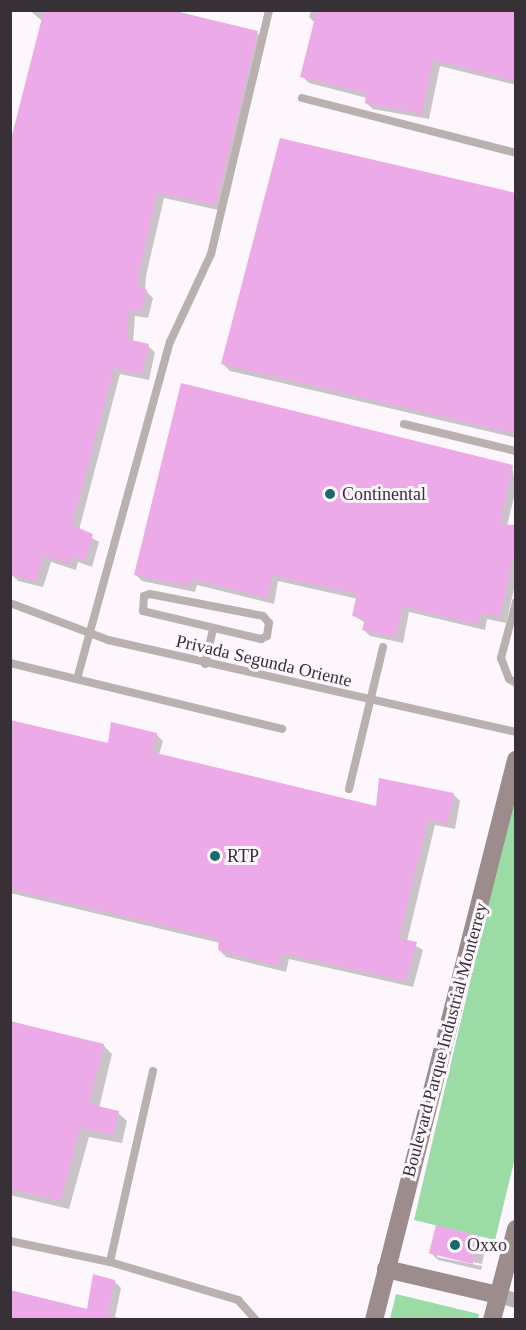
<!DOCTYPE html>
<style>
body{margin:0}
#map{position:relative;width:526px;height:1330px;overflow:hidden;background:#fdf6fc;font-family:Georgia,serif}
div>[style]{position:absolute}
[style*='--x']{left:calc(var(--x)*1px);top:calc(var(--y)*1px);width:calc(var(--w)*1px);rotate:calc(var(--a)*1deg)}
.green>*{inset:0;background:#9bdca6}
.shadow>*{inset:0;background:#0003}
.building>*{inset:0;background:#edaae8;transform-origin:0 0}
.lane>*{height:8px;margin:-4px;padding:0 4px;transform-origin:4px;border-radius:4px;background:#bab0af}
.street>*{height:15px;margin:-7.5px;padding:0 7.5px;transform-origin:7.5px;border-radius:7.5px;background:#bab0af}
.secondary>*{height:18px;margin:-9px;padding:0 9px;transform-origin:9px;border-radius:9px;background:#9c8c8b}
.dots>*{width:16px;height:16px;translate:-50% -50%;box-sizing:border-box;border:3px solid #fdf6fc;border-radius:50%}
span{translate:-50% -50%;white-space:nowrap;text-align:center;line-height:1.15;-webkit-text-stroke:6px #fdf6fc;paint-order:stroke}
.poi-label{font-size:18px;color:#373036}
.left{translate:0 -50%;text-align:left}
.street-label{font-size:18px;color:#373036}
.frame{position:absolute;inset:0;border:12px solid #373036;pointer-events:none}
</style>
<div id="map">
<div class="green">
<i style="clip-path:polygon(515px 791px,515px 1158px,495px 1240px,414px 1220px)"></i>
<i style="clip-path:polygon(396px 1294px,479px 1314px,478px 1319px,390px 1319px)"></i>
</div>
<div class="shadow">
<i style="clip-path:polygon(29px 10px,173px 10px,257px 33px,264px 39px,223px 211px,164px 198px,146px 276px,145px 290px,153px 298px,148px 318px,135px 316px,133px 342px,148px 346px,155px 352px,149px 380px,120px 374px,79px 530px,99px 542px,92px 567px,78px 562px,76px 570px,51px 562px,43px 587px,18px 581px,12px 575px,42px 21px)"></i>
<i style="clip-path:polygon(311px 10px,516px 10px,516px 85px,440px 66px,429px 119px,373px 109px,366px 103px,367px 98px,309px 83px,302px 76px,315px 23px,309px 17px)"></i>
<i style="clip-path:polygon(516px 194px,516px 438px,230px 371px,223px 364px)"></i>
<i style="clip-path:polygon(512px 466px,516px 489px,507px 526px,516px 527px,516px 581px,506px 623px,487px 619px,485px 630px,409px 612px,403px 643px,370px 636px,364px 630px,365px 623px,353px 615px,358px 599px,278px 581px,274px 604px,197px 585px,195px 592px,142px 581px,135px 574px)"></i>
<i style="clip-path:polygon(10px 722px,110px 745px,156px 734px,163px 741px,159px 755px,378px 808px,453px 794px,460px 801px,455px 829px,435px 825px,407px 941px,423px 950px,413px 987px,289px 959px,286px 972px,226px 957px,219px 950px,220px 943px,10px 893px)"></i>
<i style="clip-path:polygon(10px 1022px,103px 1045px,112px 1054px,99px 1108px,118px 1113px,127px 1121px,122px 1143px,89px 1137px,69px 1209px,10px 1195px)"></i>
<i style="clip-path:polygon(479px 1238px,486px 1244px,482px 1264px,437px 1254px,437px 1257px,482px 1266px,481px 1270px,438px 1260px,431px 1253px)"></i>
<i style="clip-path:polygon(114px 1281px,121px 1288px,115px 1317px,126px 1320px,10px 1320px,88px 1310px)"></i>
</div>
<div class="building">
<i style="clip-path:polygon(44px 10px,170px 10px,258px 31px,216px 205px,157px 193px,140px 268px,138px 287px,147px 290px,141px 312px,129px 310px,127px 339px,149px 344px,142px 374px,114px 368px,72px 525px,93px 534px,85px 561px,71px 556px,70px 564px,44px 556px,36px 581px,10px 575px,10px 143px)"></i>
<i style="clip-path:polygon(317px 10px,516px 10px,516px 81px,433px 60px,422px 114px,365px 103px,366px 93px,300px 77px)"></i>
<i style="clip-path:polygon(280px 138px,516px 193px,516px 434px,221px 364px)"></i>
<i style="clip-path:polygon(181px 383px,513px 465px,500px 524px,516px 525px,516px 545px,500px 617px,481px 613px,478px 625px,402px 606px,396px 637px,362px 630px,365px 619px,352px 616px,357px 594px,272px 575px,268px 598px,191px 579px,189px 586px,134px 575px)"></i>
<i style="clip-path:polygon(10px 720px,108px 743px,111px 722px,157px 733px,152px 752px,376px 806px,379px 778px,454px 793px,448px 824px,428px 819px,399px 938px,417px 942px,406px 981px,282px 953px,279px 966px,218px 950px,219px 939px,10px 889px)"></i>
<i style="clip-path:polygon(10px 1021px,104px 1044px,89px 1104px,119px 1111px,113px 1135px,80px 1128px,61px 1201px,10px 1189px)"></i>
<i style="left:436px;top:1225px;width:45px;height:29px;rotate:14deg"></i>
<i style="clip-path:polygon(93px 1274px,115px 1280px,108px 1314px,113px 1315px,113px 1320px,10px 1320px,10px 1290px,87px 1309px)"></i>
</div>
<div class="lane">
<i style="--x:302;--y:98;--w:221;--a:14.4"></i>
<i style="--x:404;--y:424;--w:115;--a:13.6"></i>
<i style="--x:150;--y:594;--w:115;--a:11"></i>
<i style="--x:263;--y:616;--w:9;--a:49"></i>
<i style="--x:269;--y:623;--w:13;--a:99"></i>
<i style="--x:267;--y:636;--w:7;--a:153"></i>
<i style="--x:261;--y:639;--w:121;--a:-166.7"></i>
<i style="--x:143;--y:611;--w:15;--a:-86"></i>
<i style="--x:144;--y:596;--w:6;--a:-18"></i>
<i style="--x:516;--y:602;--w:58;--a:105"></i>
<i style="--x:501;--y:658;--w:22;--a:69"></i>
<i style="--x:509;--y:679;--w:8;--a:30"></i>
<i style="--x:10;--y:603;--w:105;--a:20.7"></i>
<i style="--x:108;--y:640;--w:418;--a:12.7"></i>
<i style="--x:10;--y:663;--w:280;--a:13.6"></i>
<i style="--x:205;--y:664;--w:37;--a:-77"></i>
<i style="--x:77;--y:679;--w:350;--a:-74.6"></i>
<i style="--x:170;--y:342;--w:97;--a:-65"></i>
<i style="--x:211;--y:254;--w:251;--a:-76.6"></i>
<i style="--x:349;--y:789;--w:146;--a:-76.5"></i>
<i style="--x:153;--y:1071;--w:196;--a:102.7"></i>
<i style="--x:110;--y:1262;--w:134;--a:16.5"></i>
<i style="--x:238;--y:1300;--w:27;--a:48"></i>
<i style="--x:10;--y:1241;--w:102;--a:11.9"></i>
</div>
<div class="street">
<i style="--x:498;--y:1295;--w:19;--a:16"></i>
</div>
<div class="secondary">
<i style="--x:386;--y:1269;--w:115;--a:13.1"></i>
<i style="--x:374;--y:1320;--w:578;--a:-75.77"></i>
<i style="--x:492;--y:1320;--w:94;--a:-75.2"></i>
</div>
<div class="dots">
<i style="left:330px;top:494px;background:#1c696b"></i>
<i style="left:215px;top:856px;background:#1c696b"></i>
<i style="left:455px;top:1245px;background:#1c696b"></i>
</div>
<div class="poi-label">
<span class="left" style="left:342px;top:494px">Continental</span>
<span class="left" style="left:227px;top:856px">RTP</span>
<span class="left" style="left:467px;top:1245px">Oxxo</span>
</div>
<div class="street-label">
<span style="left:264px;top:661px;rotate:13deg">Privada Segunda Oriente</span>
<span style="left:445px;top:1040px;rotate:-75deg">Boulevard Parque Industrial Monterrey</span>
</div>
<div class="frame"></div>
</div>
